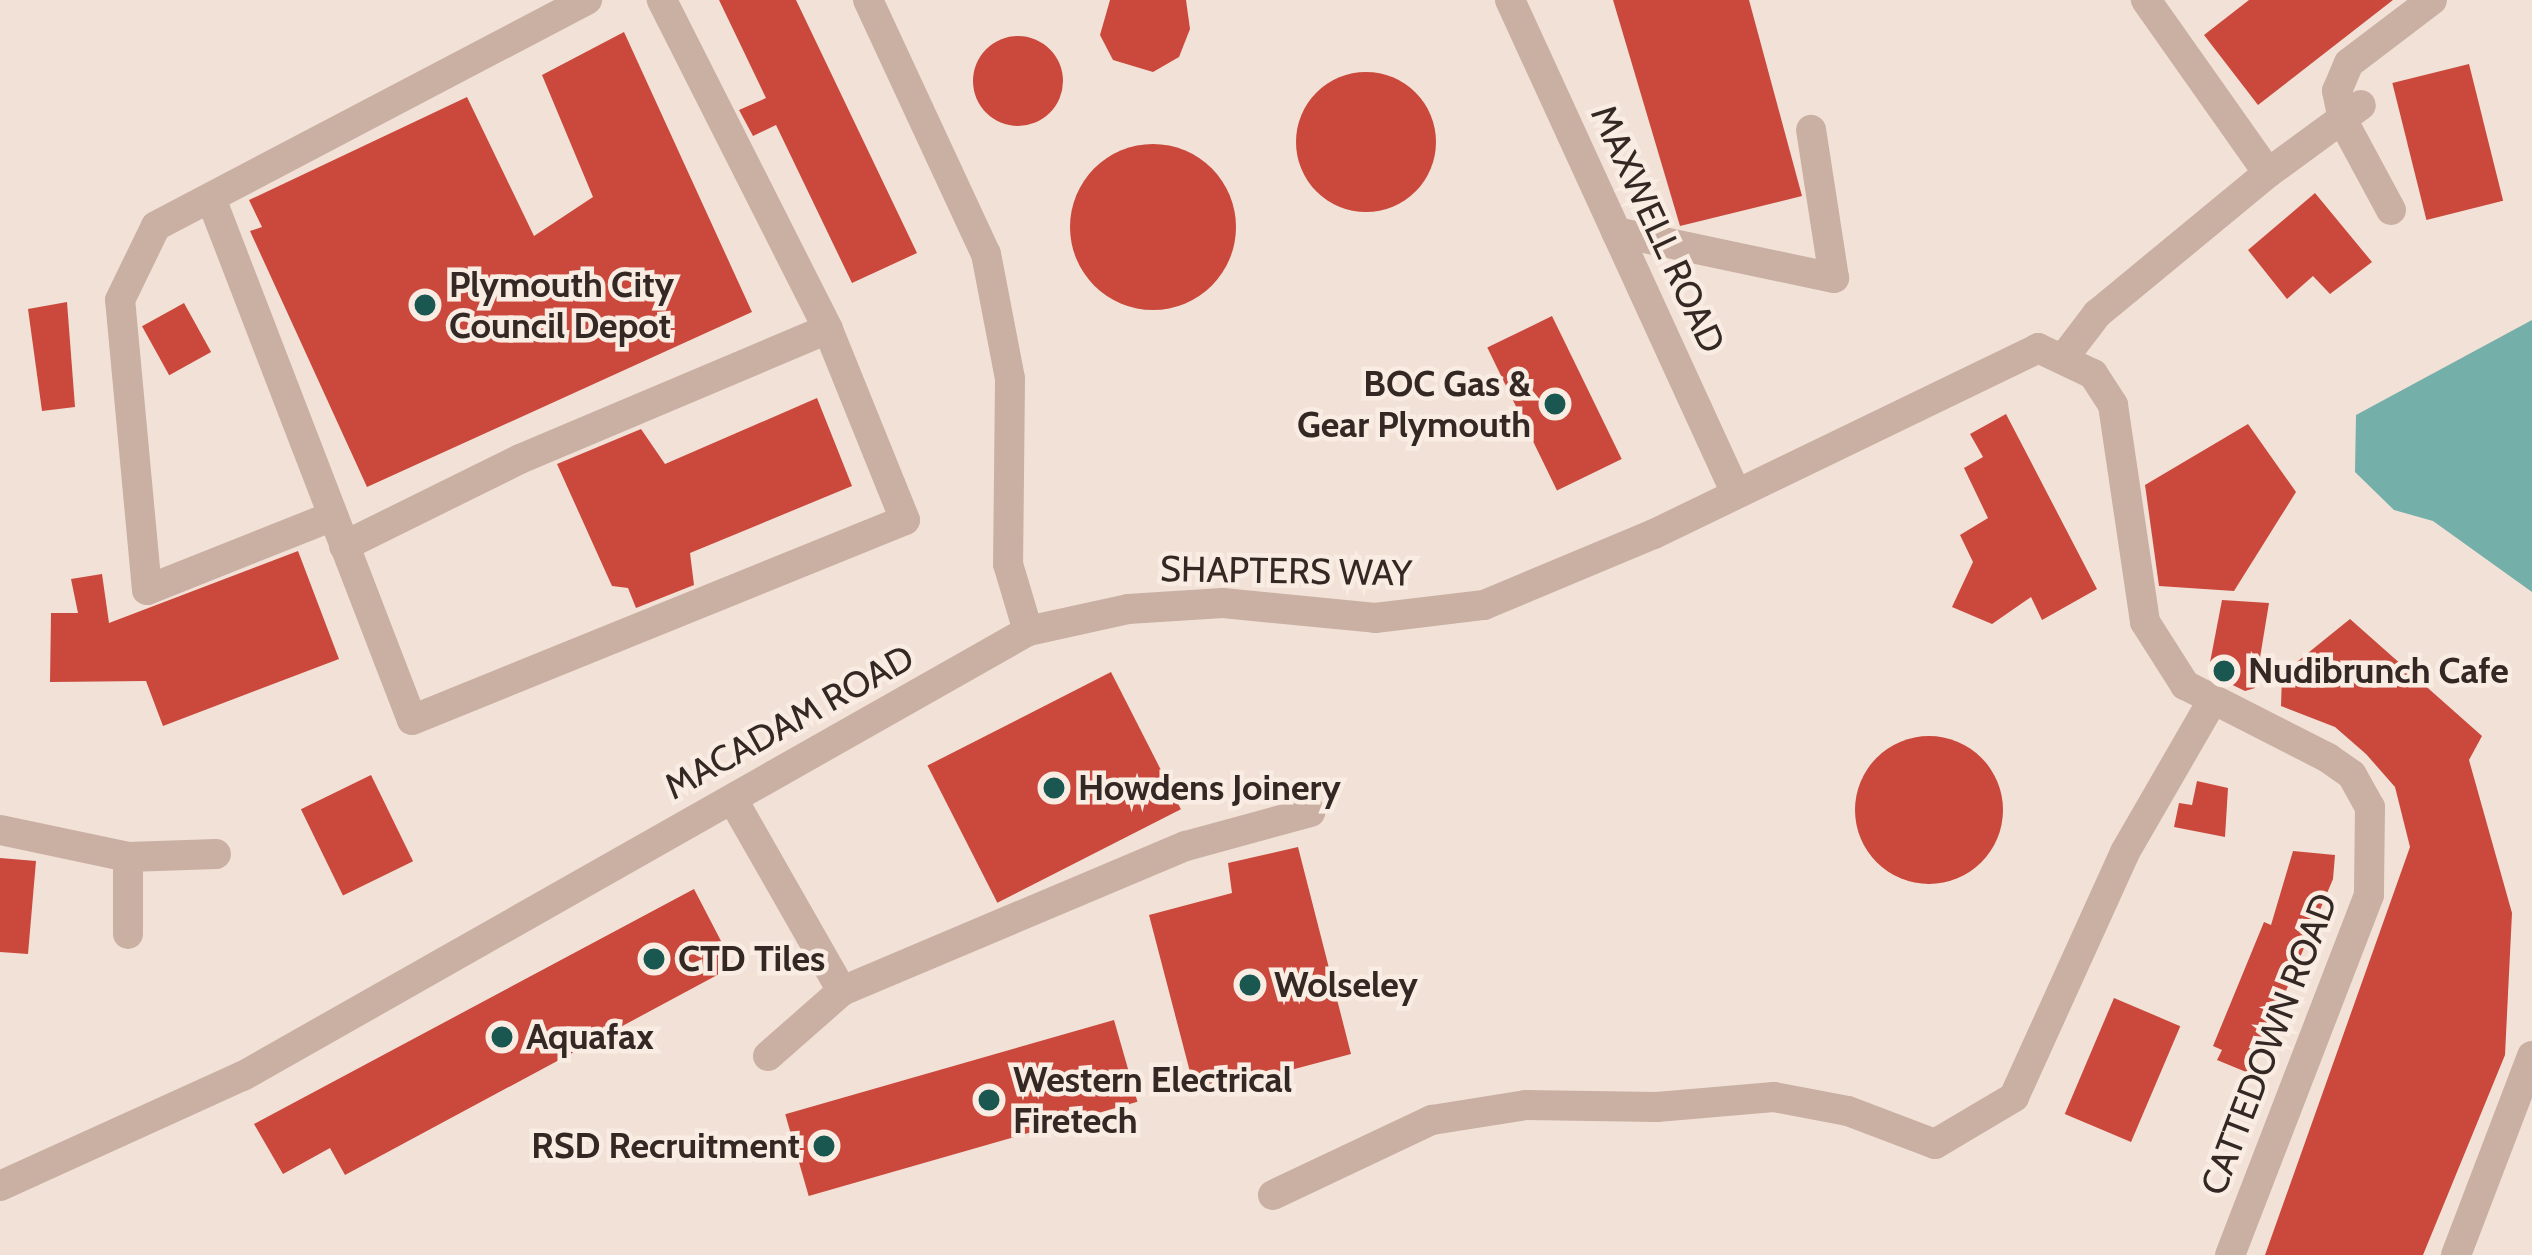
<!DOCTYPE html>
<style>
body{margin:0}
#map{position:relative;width:2532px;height:1255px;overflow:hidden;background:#f2e1d7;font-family:Cabin,sans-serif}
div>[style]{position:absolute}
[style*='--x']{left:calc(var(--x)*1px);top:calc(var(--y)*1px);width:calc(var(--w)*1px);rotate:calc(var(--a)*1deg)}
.water>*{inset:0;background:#75afa9}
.building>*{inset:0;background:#ca493c;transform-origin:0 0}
.round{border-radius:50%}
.minor>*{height:30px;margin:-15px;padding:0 15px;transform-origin:15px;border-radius:15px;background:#caafa3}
.dots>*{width:33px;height:33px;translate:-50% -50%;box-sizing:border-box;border:6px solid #f9ece3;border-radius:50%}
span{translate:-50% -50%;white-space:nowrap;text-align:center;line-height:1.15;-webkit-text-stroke:9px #f9ece3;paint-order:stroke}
.street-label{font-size:36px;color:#342825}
.poi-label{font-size:36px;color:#342825;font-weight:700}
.left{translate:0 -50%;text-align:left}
.right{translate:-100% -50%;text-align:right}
</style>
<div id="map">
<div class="water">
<i style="clip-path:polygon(2532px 320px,2532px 592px,2433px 521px,2394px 510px,2355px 472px,2356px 415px)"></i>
</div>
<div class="building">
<i style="clip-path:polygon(719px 0,796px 0,917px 253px,852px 283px,776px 125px,753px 136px,739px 110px,766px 98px)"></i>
<i style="clip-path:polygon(1110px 0,1186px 0,1190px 29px,1179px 57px,1153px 72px,1113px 60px,1100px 35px)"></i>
<i style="clip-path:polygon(1613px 0,1749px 0,1802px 196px,1680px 226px)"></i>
<i style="clip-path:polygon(2249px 0,2393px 0,2258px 105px,2204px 35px)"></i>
<i style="clip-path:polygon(624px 32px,752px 312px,367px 487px,250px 231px,262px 227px,249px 200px,467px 97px,534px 236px,593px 197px,542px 75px)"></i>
<i class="round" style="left:973px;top:36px;width:90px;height:90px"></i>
<i style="left:2469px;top:64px;width:141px;height:79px;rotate:76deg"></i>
<i class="round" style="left:1296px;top:72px;width:140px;height:140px"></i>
<i class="round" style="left:1070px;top:144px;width:166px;height:166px"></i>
<i style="clip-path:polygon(2315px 193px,2372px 262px,2330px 294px,2313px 276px,2287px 299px,2248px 250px)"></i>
<i style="clip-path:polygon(67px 302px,75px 407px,42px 411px,28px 309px)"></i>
<i style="left:184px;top:303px;width:56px;height:48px;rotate:61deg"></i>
<i style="left:1552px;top:316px;width:159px;height:72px;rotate:64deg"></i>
<i style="clip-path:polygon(817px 398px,852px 486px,690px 553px,694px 585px,636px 608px,628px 588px,612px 586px,557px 464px,641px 429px,665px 464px)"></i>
<i style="clip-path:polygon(2006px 414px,2097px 589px,2042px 620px,2031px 597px,1992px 624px,1952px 607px,1973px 562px,1960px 535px,1988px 518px,1964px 468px,1983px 457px,1970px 434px)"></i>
<i style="clip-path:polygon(2248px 424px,2296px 492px,2234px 591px,2159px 586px,2145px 485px)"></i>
<i style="clip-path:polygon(298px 551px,339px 659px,163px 726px,146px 681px,50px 682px,51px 613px,78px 613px,71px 579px,102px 574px,109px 623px)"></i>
<i style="clip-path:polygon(2222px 600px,2269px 603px,2255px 688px,2245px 691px,2208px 673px)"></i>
<i style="clip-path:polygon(2350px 619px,2482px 736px,2469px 760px,2512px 913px,2505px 1055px,2423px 1255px,2265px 1255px,2410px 847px,2395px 787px,2366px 754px,2335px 727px,2281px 706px,2282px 674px)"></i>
<i style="left:1111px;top:672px;width:154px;height:206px;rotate:63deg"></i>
<i class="round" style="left:1855px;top:736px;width:148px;height:148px"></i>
<i style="left:371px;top:775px;width:96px;height:78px;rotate:64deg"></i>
<i style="clip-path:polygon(2197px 781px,2228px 788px,2225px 837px,2174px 827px,2179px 803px,2192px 805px)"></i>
<i style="clip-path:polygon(1298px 847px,1351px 1054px,1196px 1095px,1149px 915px,1232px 893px,1228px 863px)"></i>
<i style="clip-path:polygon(2293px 851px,2335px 855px,2333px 879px,2251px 1074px,2217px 1060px,2222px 1050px,2213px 1046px,2264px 922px,2271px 925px)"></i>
<i style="clip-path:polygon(0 858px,36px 861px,28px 954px,0 952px)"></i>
<i style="clip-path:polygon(694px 889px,734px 966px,345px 1175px,330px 1148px,283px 1174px,254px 1124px)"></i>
<i style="left:2114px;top:998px;width:72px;height:126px;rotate:23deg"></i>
<i style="left:1114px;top:1020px;width:85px;height:342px;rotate:74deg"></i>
</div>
<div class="minor">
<i style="--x:868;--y:0;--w:280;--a:65.1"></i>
<i style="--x:986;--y:254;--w:127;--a:79.1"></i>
<i style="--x:1010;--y:379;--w:185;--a:90.6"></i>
<i style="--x:1008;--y:564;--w:70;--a:73.4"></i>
<i style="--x:1510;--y:0;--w:540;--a:65.38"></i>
<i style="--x:2268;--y:173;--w:115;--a:-36.2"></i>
<i style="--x:212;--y:201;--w:556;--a:68.93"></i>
<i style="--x:412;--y:720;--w:532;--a:-22.08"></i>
<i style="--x:905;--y:520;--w:206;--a:-112"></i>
<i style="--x:828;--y:329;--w:369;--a:-116.8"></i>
<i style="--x:2391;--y:210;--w:101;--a:-118.3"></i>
<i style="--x:2343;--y:121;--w:31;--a:-101"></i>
<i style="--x:2337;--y:91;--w:30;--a:-67"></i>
<i style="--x:2349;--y:63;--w:104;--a:-37.2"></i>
<i style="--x:1616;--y:232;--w:223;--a:11.9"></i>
<i style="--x:1834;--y:278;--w:150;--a:-98.8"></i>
<i style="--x:2065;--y:356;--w:53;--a:-52.7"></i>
<i style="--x:2097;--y:314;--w:222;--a:-39.5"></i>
<i style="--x:2268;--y:173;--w:212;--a:-125.2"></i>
<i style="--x:333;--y:516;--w:200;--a:158.3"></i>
<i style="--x:147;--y:590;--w:291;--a:-95.3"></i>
<i style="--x:120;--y:300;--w:82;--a:-64.1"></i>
<i style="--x:156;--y:226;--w:487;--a:-27.7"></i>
<i style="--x:344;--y:546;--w:196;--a:-26.3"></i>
<i style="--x:520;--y:459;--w:334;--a:-22.9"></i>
<i style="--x:733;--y:800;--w:220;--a:60.3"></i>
<i style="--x:842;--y:991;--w:373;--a:-22.9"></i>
<i style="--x:1186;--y:846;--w:129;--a:-15.3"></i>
<i style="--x:0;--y:830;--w:131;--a:11.9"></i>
<i style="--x:128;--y:857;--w:88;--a:-2"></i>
<i style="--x:128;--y:857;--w:77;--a:90"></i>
<i style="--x:768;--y:1056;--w:98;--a:-41.3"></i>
<i style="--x:0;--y:1186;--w:267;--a:-24.4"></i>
<i style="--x:243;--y:1076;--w:902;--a:-29.55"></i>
<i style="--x:1028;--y:631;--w:102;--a:-12.4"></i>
<i style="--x:1128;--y:609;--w:95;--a:-3.6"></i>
<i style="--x:1223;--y:603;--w:153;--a:5.6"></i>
<i style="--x:1375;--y:618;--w:110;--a:-6.8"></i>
<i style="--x:1484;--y:605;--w:184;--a:-22.7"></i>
<i style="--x:1654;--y:534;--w:427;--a:-25.8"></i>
<i style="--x:2038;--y:348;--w:61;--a:25.3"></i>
<i style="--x:2093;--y:374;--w:37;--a:57"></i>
<i style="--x:2113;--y:405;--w:219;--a:81.6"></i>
<i style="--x:2145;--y:622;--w:75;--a:57.6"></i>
<i style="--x:2185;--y:685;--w:161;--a:27"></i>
<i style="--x:2328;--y:758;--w:29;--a:35"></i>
<i style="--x:2352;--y:775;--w:37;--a:61"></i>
<i style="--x:2370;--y:807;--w:88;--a:90.7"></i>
<i style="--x:2369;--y:895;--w:386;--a:111.1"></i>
<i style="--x:1273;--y:1195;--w:176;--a:-25.3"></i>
<i style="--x:1432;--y:1120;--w:95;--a:-9.1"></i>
<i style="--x:1526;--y:1105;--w:131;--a:0.9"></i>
<i style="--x:1657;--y:1107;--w:117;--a:-4.9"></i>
<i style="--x:1774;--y:1097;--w:75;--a:10.7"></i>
<i style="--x:1848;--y:1111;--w:93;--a:20.8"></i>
<i style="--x:1935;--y:1144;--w:92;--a:-30.7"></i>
<i style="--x:2014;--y:1097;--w:269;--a:-65.6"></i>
<i style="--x:2125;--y:852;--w:172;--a:-60"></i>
<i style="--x:2456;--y:1255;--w:213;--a:-69.1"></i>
</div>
<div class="dots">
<i style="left:425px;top:305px;background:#1a5751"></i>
<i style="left:1555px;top:404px;background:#1a5751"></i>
<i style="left:2224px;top:671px;background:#1a5751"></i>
<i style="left:1054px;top:788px;background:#1a5751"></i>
<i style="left:654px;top:959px;background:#1a5751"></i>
<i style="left:1250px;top:985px;background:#1a5751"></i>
<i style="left:502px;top:1037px;background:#1a5751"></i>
<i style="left:989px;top:1100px;background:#1a5751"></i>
<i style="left:824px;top:1146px;background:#1a5751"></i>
</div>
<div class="street-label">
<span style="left:1658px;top:229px;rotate:65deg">MAXWELL ROAD</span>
<span style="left:1286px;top:571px;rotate:1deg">SHAPTERS WAY</span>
<span style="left:789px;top:722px;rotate:-29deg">MACADAM ROAD</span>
<span style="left:2269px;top:1044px;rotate:-69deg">CATTEDOWN ROAD</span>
</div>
<div class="poi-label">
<span class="left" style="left:449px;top:305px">Plymouth City<br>Council Depot</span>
<span class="right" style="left:1531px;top:404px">BOC Gas &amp;<br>Gear Plymouth</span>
<span class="left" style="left:2248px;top:671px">Nudibrunch Cafe</span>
<span class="left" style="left:1078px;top:788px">Howdens Joinery</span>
<span class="left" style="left:678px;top:959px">CTD Tiles</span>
<span class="left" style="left:1274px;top:985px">Wolseley</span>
<span class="left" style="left:526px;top:1037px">Aquafax</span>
<span class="left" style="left:1013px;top:1100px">Western Electrical<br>Firetech</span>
<span class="right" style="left:800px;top:1146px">RSD Recruitment</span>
</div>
</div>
